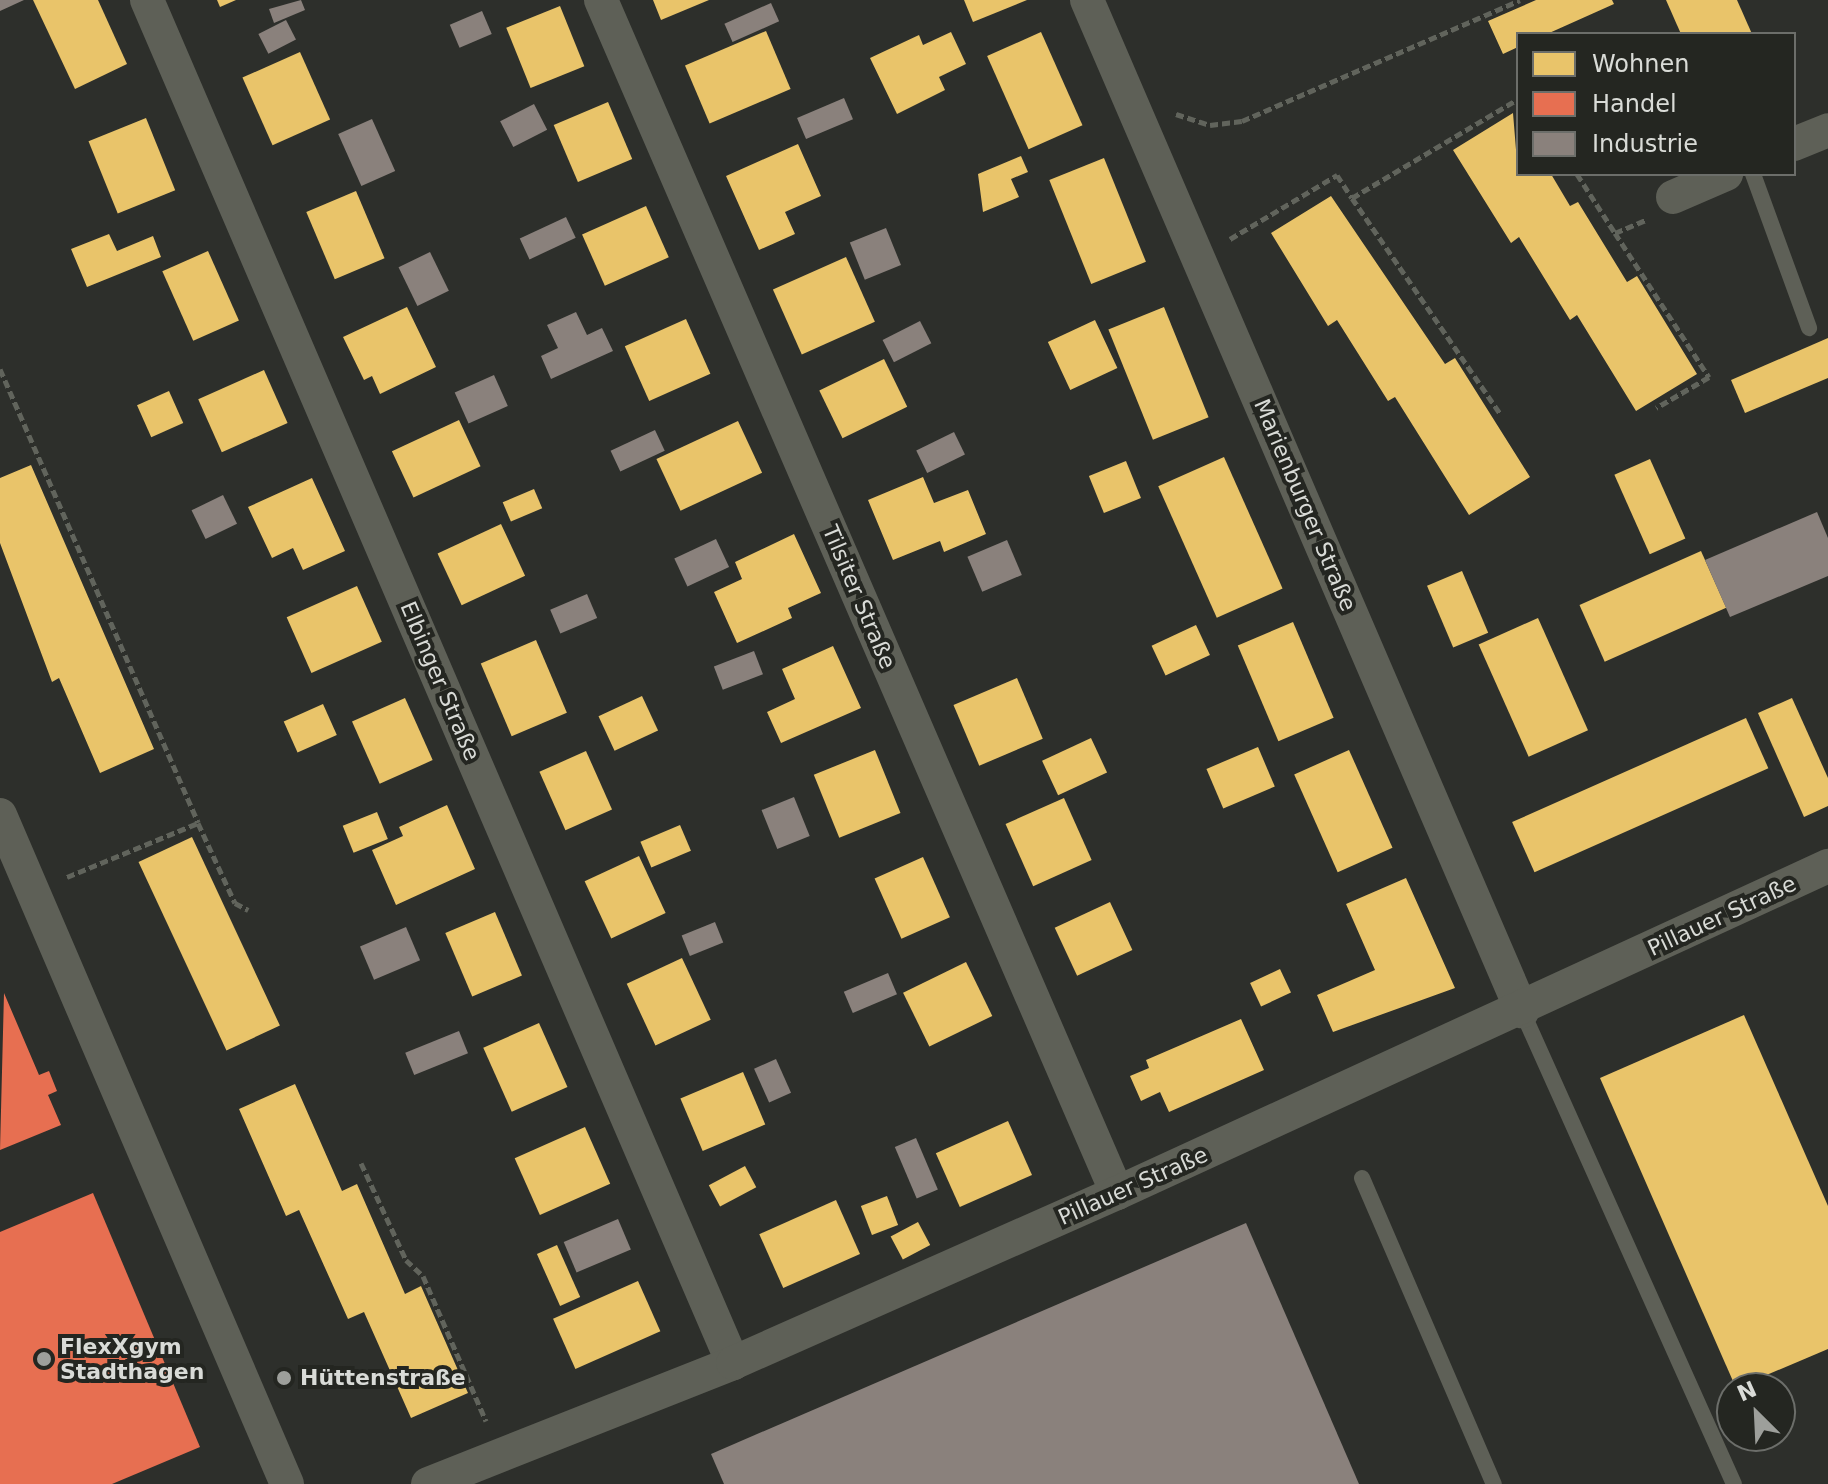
<!DOCTYPE html>
<meta charset="utf-8">
<style>
body{margin:0}
#map{position:relative;width:1828px;height:1484px;overflow:hidden;background:#2d2f2b;font-family:"DejaVu Sans",sans-serif}
div>[style]{position:absolute}
[style*='--x']{left:calc(var(--x)*1px);top:calc(var(--y)*1px);width:calc(var(--w)*1px);rotate:calc(var(--a)*1deg)}
.homes>*{inset:0;background:#e9c46a;transform-origin:0 0}
.shops>*{inset:0;background:#e76f51}
.industry>*{inset:0;background:#8a817c;transform-origin:0 0}
.path>*{height:5px;margin-top:-2.5px;transform-origin:0;background:repeating-linear-gradient(90deg,#61645c 0 8px,transparent 0 12px)}
.lane>*{height:16px;margin:-8px;padding:0 8px;transform-origin:8px;border-radius:8px;background:#5e6057}
.street>*{height:34px;margin:-17px;padding:0 17px;transform-origin:17px;border-radius:17px;background:#5e6057}
.dots>*{width:22px;height:22px;translate:-50% -50%;box-sizing:border-box;border:4px solid #242621;border-radius:50%}
span{translate:-50% -50%;white-space:nowrap;text-align:center;line-height:1.15;-webkit-text-stroke:8px #242621;paint-order:stroke}
.street-label{font-size:22px;color:#d9dbd7}
.poi-label{font-size:22px;color:#d9dbd7;font-weight:700}
.left{translate:0 -50%;text-align:left}
.legend{position:absolute;left:1516px;top:32px;width:280px;height:144px;box-sizing:border-box;background:#242621;border:2px solid #6c6e6a;margin:0;padding:10px 14px;list-style:none;font-size:24px;color:#d9dbd7}
.legend li{display:flex;align-items:center;gap:16px;height:40px}
.legend b{width:40px;border:2px solid #6c6e6a}
.north{position:absolute;left:1716px;top:1372px;width:80px;height:80px;box-sizing:border-box;background:#242621;border:2px solid #6c6e6a;border-radius:50%;rotate:336deg;font-size:22px;font-weight:700;line-height:32px;text-align:center;color:#d9dbd7}
.north::after{content:'';display:block;margin:auto;width:28px;height:36px;background:#9d9f9b;clip-path:polygon(50% 0,100% 100%,50% 72%,0 100%)}
</style>
<div id="map">
<div class="homes">
<i style="clip-path:polygon(33px 0,98px 0,127px 64px,75px 89px)"></i>
<i style="clip-path:polygon(217px 0,236px 0,220px 7px)"></i>
<i style="clip-path:polygon(653px 0,709px 0,661px 20px)"></i>
<i style="clip-path:polygon(964px 0,1027px 0,973px 22px)"></i>
<i style="clip-path:polygon(1536px 0,1612px 0,1614px 4px,1547px 34px,1518px 34px,1518px 47px,1503px 54px,1488px 21px)"></i>
<i style="clip-path:polygon(1666px 0,1737px 0,1752px 34px,1681px 34px)"></i>
<i style="left:560px;top:6px;width:65px;height:58px;rotate:68deg"></i>
<i style="left:766px;top:31px;width:63px;height:88px;rotate:67deg"></i>
<i style="clip-path:polygon(951px 32px,966px 64px,939px 77px,945px 90px,897px 114px,870px 58px,919px 35px,923px 45px)"></i>
<i style="left:1041px;top:32px;width:102px;height:59px;rotate:66deg"></i>
<i style="left:300px;top:52px;width:74px;height:63px;rotate:66deg"></i>
<i style="left:608px;top:102px;width:62px;height:59px;rotate:67deg"></i>
<i style="clip-path:polygon(1513px 113px,1518px 174px,1551px 174px,1570px 206px,1578px 202px,1627px 282px,1637px 276px,1697px 374px,1636px 411px,1577px 315px,1570px 320px,1519px 237px,1511px 243px,1453px 150px)"></i>
<i style="left:146px;top:118px;width:78px;height:62px;rotate:68deg"></i>
<i style="clip-path:polygon(798px 144px,821px 196px,785px 212px,795px 234px,759px 250px,726px 176px)"></i>
<i style="clip-path:polygon(1021px 156px,1028px 172px,1011px 179px,1019px 197px,983px 212px,978px 174px)"></i>
<i style="left:1104px;top:158px;width:112px;height:59px;rotate:68deg"></i>
<i style="left:356px;top:191px;width:73px;height:54px;rotate:67deg"></i>
<i style="clip-path:polygon(1331px 196px,1445px 364px,1455px 358px,1530px 477px,1469px 515px,1395px 397px,1388px 401px,1337px 320px,1328px 326px,1271px 233px)"></i>
<i style="left:646px;top:206px;width:56px;height:70px;rotate:66deg"></i>
<i style="clip-path:polygon(109px 234px,117px 251px,153px 236px,161px 257px,87px 287px,71px 249px)"></i>
<i style="left:208px;top:251px;width:76px;height:50px;rotate:66deg"></i>
<i style="left:846px;top:257px;width:71px;height:80px;rotate:66deg"></i>
<i style="clip-path:polygon(407px 307px,436px 367px,380px 394px,372px 376px,364px 380px,343px 337px)"></i>
<i style="left:1164px;top:307px;width:119px;height:60px;rotate:68deg"></i>
<i style="left:686px;top:319px;width:60px;height:67px;rotate:66deg"></i>
<i style="left:1095px;top:320px;width:53px;height:52px;rotate:65deg"></i>
<i style="clip-path:polygon(1828px 338px,1828px 378px,1745px 413px,1731px 380px)"></i>
<i style="left:884px;top:359px;width:53px;height:72px;rotate:64deg"></i>
<i style="left:264px;top:370px;width:58px;height:72px;rotate:66deg"></i>
<i style="left:169px;top:391px;width:35px;height:35px;rotate:66deg"></i>
<i style="left:459px;top:420px;width:51px;height:74px;rotate:65deg"></i>
<i style="left:738px;top:421px;width:57px;height:90px;rotate:65deg"></i>
<i style="left:1224px;top:457px;width:144px;height:72px;rotate:66deg"></i>
<i style="left:1650px;top:459px;width:87px;height:39px;rotate:66deg"></i>
<i style="left:1126px;top:461px;width:40px;height:40px;rotate:68deg"></i>
<i style="clip-path:polygon(31px 465px,154px 749px,100px 773px,59px 678px,52px 682px,0 543px,0 478px)"></i>
<i style="clip-path:polygon(923px 477px,934px 503px,968px 490px,986px 534px,944px 552px,940px 541px,893px 560px,868px 500px)"></i>
<i style="clip-path:polygon(312px 478px,345px 551px,303px 570px,293px 548px,272px 558px,248px 507px)"></i>
<i style="left:534px;top:489px;width:21px;height:34px;rotate:67deg"></i>
<i style="left:501px;top:524px;width:57px;height:70px;rotate:65deg"></i>
<i style="clip-path:polygon(794px 534px,821px 593px,788px 608px,792px 618px,737px 643px,714px 592px,742px 579px,735px 562px)"></i>
<i style="left:1701px;top:551px;width:62px;height:133px;rotate:66deg"></i>
<i style="left:1462px;top:571px;width:67px;height:38px;rotate:67deg"></i>
<i style="left:357px;top:586px;width:61px;height:77px;rotate:66deg"></i>
<i style="left:1538px;top:618px;width:123px;height:65px;rotate:66deg"></i>
<i style="left:1293px;top:622px;width:104px;height:60px;rotate:67deg"></i>
<i style="left:1196px;top:625px;width:33px;height:49px;rotate:65deg"></i>
<i style="left:536px;top:640px;width:79px;height:60px;rotate:67deg"></i>
<i style="clip-path:polygon(833px 646px,861px 708px,781px 743px,767px 712px,795px 699px,782px 669px)"></i>
<i style="left:1017px;top:678px;width:66px;height:69px;rotate:67deg"></i>
<i style="left:642px;top:696px;width:38px;height:48px;rotate:65deg"></i>
<i style="left:405px;top:698px;width:68px;height:58px;rotate:66deg"></i>
<i style="clip-path:polygon(1792px 698px,1828px 778px,1828px 806px,1804px 817px,1758px 713px)"></i>
<i style="left:323px;top:704px;width:34px;height:43px;rotate:66deg"></i>
<i style="left:1746px;top:718px;width:55px;height:256px;rotate:66deg"></i>
<i style="left:1091px;top:738px;width:38px;height:54px;rotate:65deg"></i>
<i style="left:1258px;top:747px;width:43px;height:56px;rotate:67deg"></i>
<i style="left:875px;top:750px;width:68px;height:66px;rotate:68deg"></i>
<i style="left:1349px;top:750px;width:107px;height:60px;rotate:66deg"></i>
<i style="left:586px;top:751px;width:64px;height:51px;rotate:66deg"></i>
<i style="left:1064px;top:798px;width:68px;height:64px;rotate:66deg"></i>
<i style="clip-path:polygon(447px 805px,475px 869px,396px 905px,372px 850px,403px 836px,399px 827px)"></i>
<i style="left:377px;top:812px;width:29px;height:37px;rotate:68deg"></i>
<i style="left:680px;top:825px;width:28px;height:43px;rotate:67deg"></i>
<i style="left:192px;top:837px;width:208px;height:59px;rotate:65deg"></i>
<i style="left:639px;top:856px;width:63px;height:60px;rotate:65deg"></i>
<i style="left:923px;top:857px;width:66px;height:53px;rotate:66deg"></i>
<i style="clip-path:polygon(1406px 878px,1455px 988px,1333px 1032px,1317px 995px,1375px 970px,1346px 904px)"></i>
<i style="left:1110px;top:902px;width:53px;height:61px;rotate:65deg"></i>
<i style="left:495px;top:912px;width:69px;height:54px;rotate:67deg"></i>
<i style="left:682px;top:958px;width:68px;height:61px;rotate:65deg"></i>
<i style="left:966px;top:962px;width:60px;height:70px;rotate:64deg"></i>
<i style="left:1280px;top:969px;width:26px;height:33px;rotate:65deg"></i>
<i style="clip-path:polygon(1744px 1015px,1828px 1206px,1828px 1349px,1736px 1388px,1600px 1078px)"></i>
<i style="clip-path:polygon(1241px 1019px,1264px 1070px,1169px 1112px,1160px 1092px,1141px 1101px,1130px 1076px,1149px 1068px,1146px 1060px)"></i>
<i style="left:539px;top:1023px;width:70px;height:61px;rotate:66deg"></i>
<i style="left:743px;top:1072px;width:57px;height:68px;rotate:67deg"></i>
<i style="clip-path:polygon(295px 1084px,342px 1191px,357px 1184px,405px 1294px,421px 1286px,468px 1393px,411px 1418px,364px 1312px,348px 1319px,299px 1210px,286px 1216px,239px 1109px)"></i>
<i style="left:1008px;top:1121px;width:59px;height:79px;rotate:66deg"></i>
<i style="left:585px;top:1127px;width:62px;height:77px;rotate:66deg"></i>
<i style="left:745px;top:1166px;width:24px;height:41px;rotate:62deg"></i>
<i style="left:887px;top:1196px;width:31px;height:28px;rotate:69deg"></i>
<i style="left:836px;top:1200px;width:59px;height:84px;rotate:66deg"></i>
<i style="left:918px;top:1222px;width:26px;height:31px;rotate:62deg"></i>
<i style="left:557px;top:1245px;width:57px;height:22px;rotate:66deg"></i>
<i style="left:638px;top:1281px;width:55px;height:93px;rotate:66deg"></i>
</div>
<div class="shops">
<i style="clip-path:polygon(4px 993px,39px 1075px,49px 1071px,57px 1091px,48px 1095px,61px 1125px,0 1150px)"></i>
<i style="clip-path:polygon(93px 1193px,200px 1447px,112px 1484px,0 1484px,0 1232px)"></i>
</div>
<div class="industry">
<i style="clip-path:polygon(0 0,24px 0,0 11px)"></i>
<i style="clip-path:polygon(301px 0,305px 10px,274px 23px,269px 9px)"></i>
<i style="left:771px;top:3px;width:20px;height:51px;rotate:66deg"></i>
<i style="left:482px;top:11px;width:25px;height:35px;rotate:67deg"></i>
<i style="left:286px;top:20px;width:22px;height:31px;rotate:63deg"></i>
<i style="left:844px;top:98px;width:23px;height:51px;rotate:67deg"></i>
<i style="left:534px;top:104px;width:29px;height:38px;rotate:63deg"></i>
<i style="left:372px;top:119px;width:57px;height:37px;rotate:66deg"></i>
<i style="left:566px;top:217px;width:23px;height:51px;rotate:65deg"></i>
<i style="left:886px;top:228px;width:40px;height:39px;rotate:68deg"></i>
<i style="left:430px;top:252px;width:43px;height:35px;rotate:64deg"></i>
<i style="clip-path:polygon(576px 312px,587px 335px,602px 328px,613px 351px,551px 379px,541px 356px,558px 348px,547px 325px)"></i>
<i style="left:920px;top:321px;width:25px;height:42px;rotate:63deg"></i>
<i style="left:494px;top:375px;width:34px;height:43px;rotate:66deg"></i>
<i style="left:655px;top:430px;width:23px;height:49px;rotate:65deg"></i>
<i style="left:954px;top:432px;width:25px;height:42px;rotate:64deg"></i>
<i style="left:223px;top:495px;width:32px;height:35px;rotate:64deg"></i>
<i style="clip-path:polygon(1817px 512px,1828px 538px,1828px 576px,1730px 617px,1705px 560px)"></i>
<i style="left:716px;top:539px;width:31px;height:46px;rotate:65deg"></i>
<i style="left:1007px;top:540px;width:38px;height:43px;rotate:67deg"></i>
<i style="left:587px;top:594px;width:26px;height:40px;rotate:67deg"></i>
<i style="left:754px;top:651px;width:25px;height:43px;rotate:69deg"></i>
<i style="left:794px;top:797px;width:42px;height:35px;rotate:68deg"></i>
<i style="left:715px;top:922px;width:22px;height:36px;rotate:68deg"></i>
<i style="left:406px;top:927px;width:36px;height:50px;rotate:67deg"></i>
<i style="left:888px;top:973px;width:23px;height:48px;rotate:67deg"></i>
<i style="left:459px;top:1031px;width:24px;height:58px;rotate:68deg"></i>
<i style="left:776px;top:1059px;width:37px;height:24px;rotate:66deg"></i>
<i style="left:916px;top:1138px;width:56px;height:23px;rotate:67deg"></i>
<i style="left:618px;top:1219px;width:33px;height:59px;rotate:67deg"></i>
<i style="clip-path:polygon(1246px 1223px,1359px 1484px,724px 1484px,711px 1454px)"></i>
</div>
<div class="path">
<i style="--x:1176;--y:114;--w:36;--a:18"></i>
<i style="--x:1210;--y:125;--w:32;--a:-7"></i>
<i style="--x:1242;--y:121;--w:303;--a:-23.5"></i>
<i style="--x:1577;--y:174;--w:70;--a:57.2"></i>
<i style="--x:1615;--y:233;--w:33;--a:-23"></i>
<i style="--x:1352;--y:198;--w:261;--a:55.5"></i>
<i style="--x:1615;--y:233;--w:172;--a:56.9"></i>
<i style="--x:1709;--y:377;--w:61;--a:149.7"></i>
<i style="--x:1230;--y:239;--w:125;--a:-30.9"></i>
<i style="--x:1337;--y:175;--w:27;--a:57"></i>
<i style="--x:1352;--y:198;--w:193;--a:-30.8"></i>
<i style="--x:0;--y:369;--w:495;--a:66.4"></i>
<i style="--x:198;--y:823;--w:88;--a:65.2"></i>
<i style="--x:235;--y:903;--w:15;--a:28"></i>
<i style="--x:67;--y:877;--w:142;--a:-22.4"></i>
<i style="--x:361;--y:1163;--w:107;--a:65.1"></i>
<i style="--x:406;--y:1260;--w:23;--a:43"></i>
<i style="--x:423;--y:1276;--w:158;--a:66.5"></i>
</div>
<div class="lane">
<i style="--x:1753;--y:174;--w:164;--a:70"></i>
<i style="--x:1522;--y:1011;--w:518;--a:65.86"></i>
<i style="--x:1362;--y:1178;--w:333;--a:66.7"></i>
</div>
<div class="street">
<i style="--x:147;--y:0;--w:1484;--a:66.74"></i>
<i style="--x:601;--y:0;--w:1300;--a:66.61"></i>
<i style="--x:1087;--y:0;--w:1101;--a:66.72"></i>
<i style="--x:1794;--y:144;--w:37;--a:-22"></i>
<i style="--x:1673;--y:197;--w:58;--a:-23.5"></i>
<i style="--x:0;--y:815;--w:728;--a:66.78"></i>
<i style="--x:428;--y:1484;--w:328;--a:-21.6"></i>
<i style="--x:733;--y:1363;--w:420;--a:-23.9"></i>
<i style="--x:1117;--y:1193;--w:783;--a:-24.7"></i>
</div>
<div class="dots">
<i style="left:44px;top:1359px;background:#9d9f9b"></i>
<i style="left:284px;top:1378px;background:#9d9f9b"></i>
</div>
<div class="street-label">
<span style="left:1305px;top:505px;rotate:67deg">Marienburger Straße</span>
<span style="left:859px;top:597px;rotate:67deg">Tilsiter Straße</span>
<span style="left:440px;top:681px;rotate:67deg">Elbinger Straße</span>
<span style="left:1722px;top:916px;rotate:-25deg">Pillauer Straße</span>
<span style="left:1133px;top:1186px;rotate:-24deg">Pillauer Straße</span>
</div>
<div class="poi-label">
<span class="left" style="left:60px;top:1359px">FlexXgym<br>Stadthagen</span>
<span class="left" style="left:300px;top:1378px">Hüttenstraße</span>
</div>
<ul class="legend">
<li><b style="height:22px;background:#e9c46a"></b>Wohnen</li>
<li><b style="height:22px;background:#e76f51"></b>Handel</li>
<li><b style="height:22px;background:#8a817c"></b>Industrie</li>
</ul>
<div class="north">N</div>
</div>
